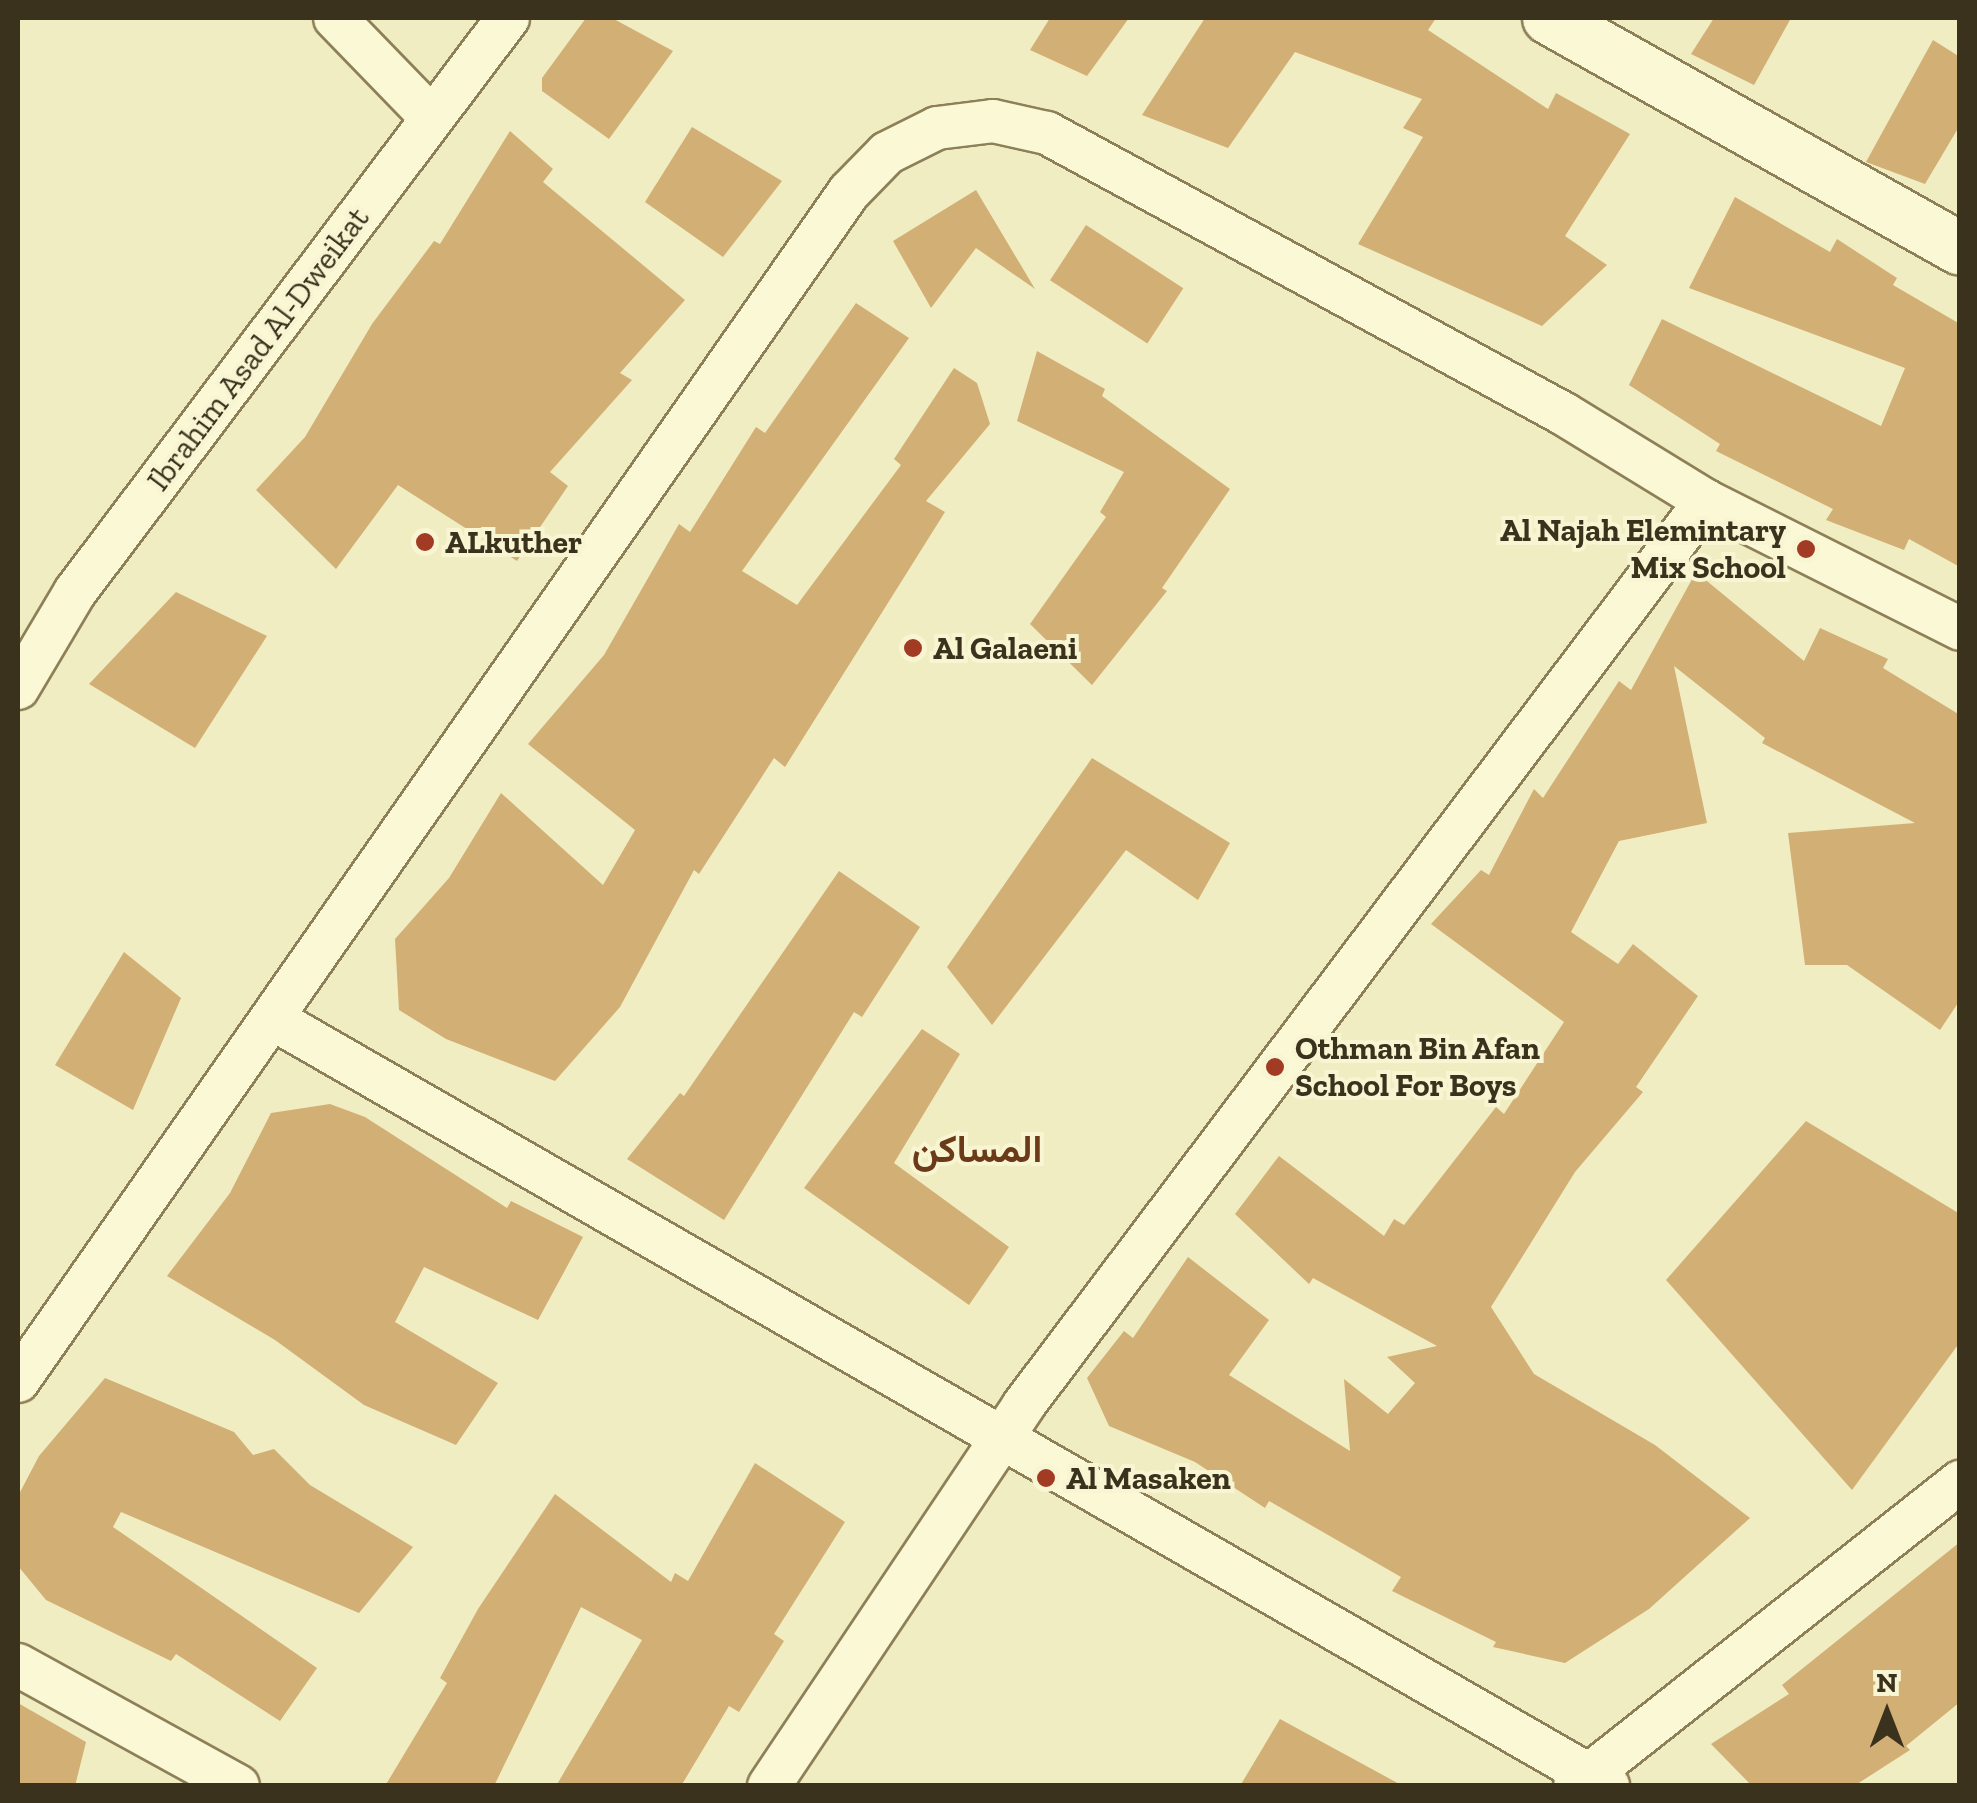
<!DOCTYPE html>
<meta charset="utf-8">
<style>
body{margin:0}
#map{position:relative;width:1977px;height:1803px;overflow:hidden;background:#f1edc2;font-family:"Zilla Slab",Vazirmatn,serif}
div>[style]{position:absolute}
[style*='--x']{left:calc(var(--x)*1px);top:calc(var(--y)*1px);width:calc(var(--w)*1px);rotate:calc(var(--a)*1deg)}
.building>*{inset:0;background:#d2af75;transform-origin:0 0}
.roads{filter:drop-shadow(2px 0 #8d7f57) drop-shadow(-2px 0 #8d7f57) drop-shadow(0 2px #8d7f57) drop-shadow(0 -2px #8d7f57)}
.minor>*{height:42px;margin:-21px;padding:0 21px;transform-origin:21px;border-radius:21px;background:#fbf8d6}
.tertiary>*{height:52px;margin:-26px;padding:0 26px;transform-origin:26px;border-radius:26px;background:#fbf8d6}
.dots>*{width:28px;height:28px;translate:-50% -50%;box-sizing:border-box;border:5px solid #f8f5d2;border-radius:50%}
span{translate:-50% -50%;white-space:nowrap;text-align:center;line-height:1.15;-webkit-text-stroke:8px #f8f5d2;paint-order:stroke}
.street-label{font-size:32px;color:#3b321d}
.poi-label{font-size:32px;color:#3b321d;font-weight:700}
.right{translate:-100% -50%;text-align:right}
.left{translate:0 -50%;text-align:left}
.quarter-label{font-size:38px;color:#6b3b19;font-weight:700}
.frame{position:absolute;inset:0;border:20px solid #3b321d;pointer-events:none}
.north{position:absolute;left:1837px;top:1663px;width:100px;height:100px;-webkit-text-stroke:8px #f8f5d2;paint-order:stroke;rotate:0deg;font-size:28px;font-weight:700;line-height:40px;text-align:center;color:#3b321d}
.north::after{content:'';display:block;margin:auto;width:35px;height:45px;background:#3b321d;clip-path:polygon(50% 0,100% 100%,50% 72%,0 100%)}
</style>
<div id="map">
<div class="building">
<i style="clip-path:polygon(586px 18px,612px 18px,673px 51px,609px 139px,542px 91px,542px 78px)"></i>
<i style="clip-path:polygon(1050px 18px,1129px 18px,1087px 76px,1030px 50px)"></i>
<i style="clip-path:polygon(1205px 18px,1436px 18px,1428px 30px,1548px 109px,1556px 93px,1630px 134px,1565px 236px,1607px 265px,1542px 326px,1358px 244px,1423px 137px,1403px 128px,1422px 99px,1295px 52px,1228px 148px,1142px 115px)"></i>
<i style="clip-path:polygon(1714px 18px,1791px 18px,1754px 85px,1691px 54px)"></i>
<i style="clip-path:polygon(1933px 40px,1960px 57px,1960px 125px,1925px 184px,1866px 162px)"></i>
<i style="clip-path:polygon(692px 127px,782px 181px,723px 257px,645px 202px)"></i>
<i style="clip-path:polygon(510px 131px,553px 169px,543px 182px,685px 300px,620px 373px,632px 380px,550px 472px,568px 486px,517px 561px,398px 485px,336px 569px,256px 490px,305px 437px,372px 324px,434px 241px,440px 244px)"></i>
<i style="clip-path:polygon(976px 190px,1035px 289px,976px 248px,931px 308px,893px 241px)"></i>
<i style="clip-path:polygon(1735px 197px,1830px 252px,1837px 239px,1897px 278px,1893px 285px,1960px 324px,1960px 567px,1909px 539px,1904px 550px,1826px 520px,1833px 509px,1716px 451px,1720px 444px,1629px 385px,1662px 319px,1881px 426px,1905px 368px,1689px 288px)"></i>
<i style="left:1086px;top:225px;width:116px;height:66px;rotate:33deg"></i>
<i style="clip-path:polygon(856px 303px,909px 338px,742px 571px,797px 605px,901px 465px,894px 459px,954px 368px,977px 383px,990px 424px,926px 501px,945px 512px,785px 767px,774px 758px,699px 874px,694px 870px,620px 1007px,555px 1081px,446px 1039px,399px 1010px,395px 939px,449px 878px,501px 793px,603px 885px,635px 830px,528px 744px,604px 655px,679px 524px,690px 532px,756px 427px,765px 433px)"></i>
<i style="clip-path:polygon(1037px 351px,1105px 389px,1102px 396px,1230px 489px,1162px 588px,1167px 591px,1092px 685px,1030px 624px,1106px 517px,1100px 512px,1124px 472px,1017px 421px)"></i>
<i style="clip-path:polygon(1696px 572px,1804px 661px,1820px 628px,1888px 659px,1883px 668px,1960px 715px,1960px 1000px,1940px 1030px,1847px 965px,1805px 965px,1788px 833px,1915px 823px,1762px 743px,1765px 738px,1674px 666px,1707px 823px,1619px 841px,1571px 932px,1618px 964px,1633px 944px,1698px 996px,1636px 1087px,1643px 1092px,1575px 1172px,1491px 1307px,1534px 1374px,1655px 1445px,1750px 1518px,1649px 1609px,1565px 1663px,1493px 1647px,1496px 1642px,1392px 1591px,1401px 1577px,1269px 1501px,1265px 1508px,1195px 1462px,1109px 1426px,1087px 1378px,1124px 1331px,1133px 1338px,1188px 1257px,1269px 1320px,1229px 1375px,1350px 1451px,1344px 1379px,1388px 1414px,1415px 1383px,1387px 1357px,1437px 1346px,1313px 1278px,1309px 1284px,1235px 1214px,1279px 1156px,1384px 1236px,1394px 1219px,1404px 1225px,1496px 1107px,1504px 1114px,1564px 1022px,1431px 924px,1481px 870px,1489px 875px,1534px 789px,1543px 798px,1619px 681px,1631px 690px)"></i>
<i style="clip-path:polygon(176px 592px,267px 636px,195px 748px,89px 684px)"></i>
<i style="clip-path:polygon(1092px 758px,1230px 843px,1198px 900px,1126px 850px,992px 1025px,947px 967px)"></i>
<i style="clip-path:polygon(839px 871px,920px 927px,862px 1017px,854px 1012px,724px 1220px,627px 1159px,680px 1093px,684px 1096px)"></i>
<i style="clip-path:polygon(124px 952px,181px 998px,133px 1110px,55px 1065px)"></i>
<i style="clip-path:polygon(922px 1029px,960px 1054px,894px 1163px,1009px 1247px,969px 1305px,804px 1188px)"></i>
<i style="clip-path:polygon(330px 1104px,365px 1117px,507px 1208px,511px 1201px,583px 1237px,538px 1320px,424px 1267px,395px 1322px,498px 1383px,456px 1445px,364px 1405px,275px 1340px,167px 1276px,230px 1193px,271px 1113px)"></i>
<i style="clip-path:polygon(1806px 1121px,1960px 1214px,1960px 1342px,1852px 1490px,1666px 1280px)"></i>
<i style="clip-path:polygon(105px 1378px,234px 1432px,253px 1455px,274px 1449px,310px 1485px,413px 1547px,359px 1613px,121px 1512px,113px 1527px,317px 1668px,280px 1721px,176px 1654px,171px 1661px,46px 1600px,18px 1566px,18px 1496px,39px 1456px)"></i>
<i style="clip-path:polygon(755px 1463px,845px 1522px,774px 1634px,784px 1641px,739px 1712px,729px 1706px,681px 1786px,556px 1786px,642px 1640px,581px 1607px,494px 1786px,385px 1786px,447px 1683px,440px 1678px,478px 1609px,555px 1494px,671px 1582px,675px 1573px,688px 1581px)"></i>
<i style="clip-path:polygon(1960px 1542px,1960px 1702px,1906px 1746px,1910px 1750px,1854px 1786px,1752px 1786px,1711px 1744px,1789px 1694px,1782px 1685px)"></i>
<i style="clip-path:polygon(18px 1703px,86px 1742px,75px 1786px,18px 1786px)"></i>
<i style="clip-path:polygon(1280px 1719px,1403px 1786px,1240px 1786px)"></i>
</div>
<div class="roads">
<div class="minor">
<i style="--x:335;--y:18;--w:139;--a:45.9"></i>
<i style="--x:18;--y:688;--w:112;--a:-59.3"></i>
<i style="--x:75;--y:592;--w:719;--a:-52.97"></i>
<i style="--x:273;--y:1019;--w:1540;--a:29.88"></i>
<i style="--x:18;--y:1381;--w:1451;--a:-55.05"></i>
<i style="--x:849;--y:192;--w:54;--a:-45.7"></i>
<i style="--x:887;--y:153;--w:56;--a:-26.6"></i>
<i style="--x:937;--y:128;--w:56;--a:-7.1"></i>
<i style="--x:993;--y:121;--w:55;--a:12.5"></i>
<i style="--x:1047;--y:133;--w:588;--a:28.52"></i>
<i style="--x:1564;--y:414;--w:167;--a:31.5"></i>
<i style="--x:1706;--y:501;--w:284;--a:26.7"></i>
<i style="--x:18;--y:1665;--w:251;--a:28.8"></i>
<i style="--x:769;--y:1786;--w:457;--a:-56.2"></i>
<i style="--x:1023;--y:1406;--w:1134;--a:-52.96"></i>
<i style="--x:1575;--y:1786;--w:491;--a:-38.3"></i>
</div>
<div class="tertiary">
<i style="--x:1549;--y:18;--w:471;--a:29.3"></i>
</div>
</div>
<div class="dots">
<i style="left:425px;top:542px;background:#a13b23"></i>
<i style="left:1806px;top:549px;background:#a13b23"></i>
<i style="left:913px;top:648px;background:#a13b23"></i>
<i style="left:1275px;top:1067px;background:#a13b23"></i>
<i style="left:1046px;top:1478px;background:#a13b23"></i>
</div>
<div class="street-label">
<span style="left:258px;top:349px;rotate:-53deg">Ibrahim Asad Al-Dweikat</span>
</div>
<div class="poi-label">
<span class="right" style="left:1786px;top:549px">Al Najah Elemintary<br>Mix School</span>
<span class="left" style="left:445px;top:542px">ALkuther</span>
<span class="left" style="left:933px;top:648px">Al Galaeni</span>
<span class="left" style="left:1295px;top:1067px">Othman Bin Afan<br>School For Boys</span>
<span class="left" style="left:1066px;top:1478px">Al Masaken</span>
</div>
<div class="quarter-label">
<span style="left:977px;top:1150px">المساكن</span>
</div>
<div class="frame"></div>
<div class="north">N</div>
</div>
